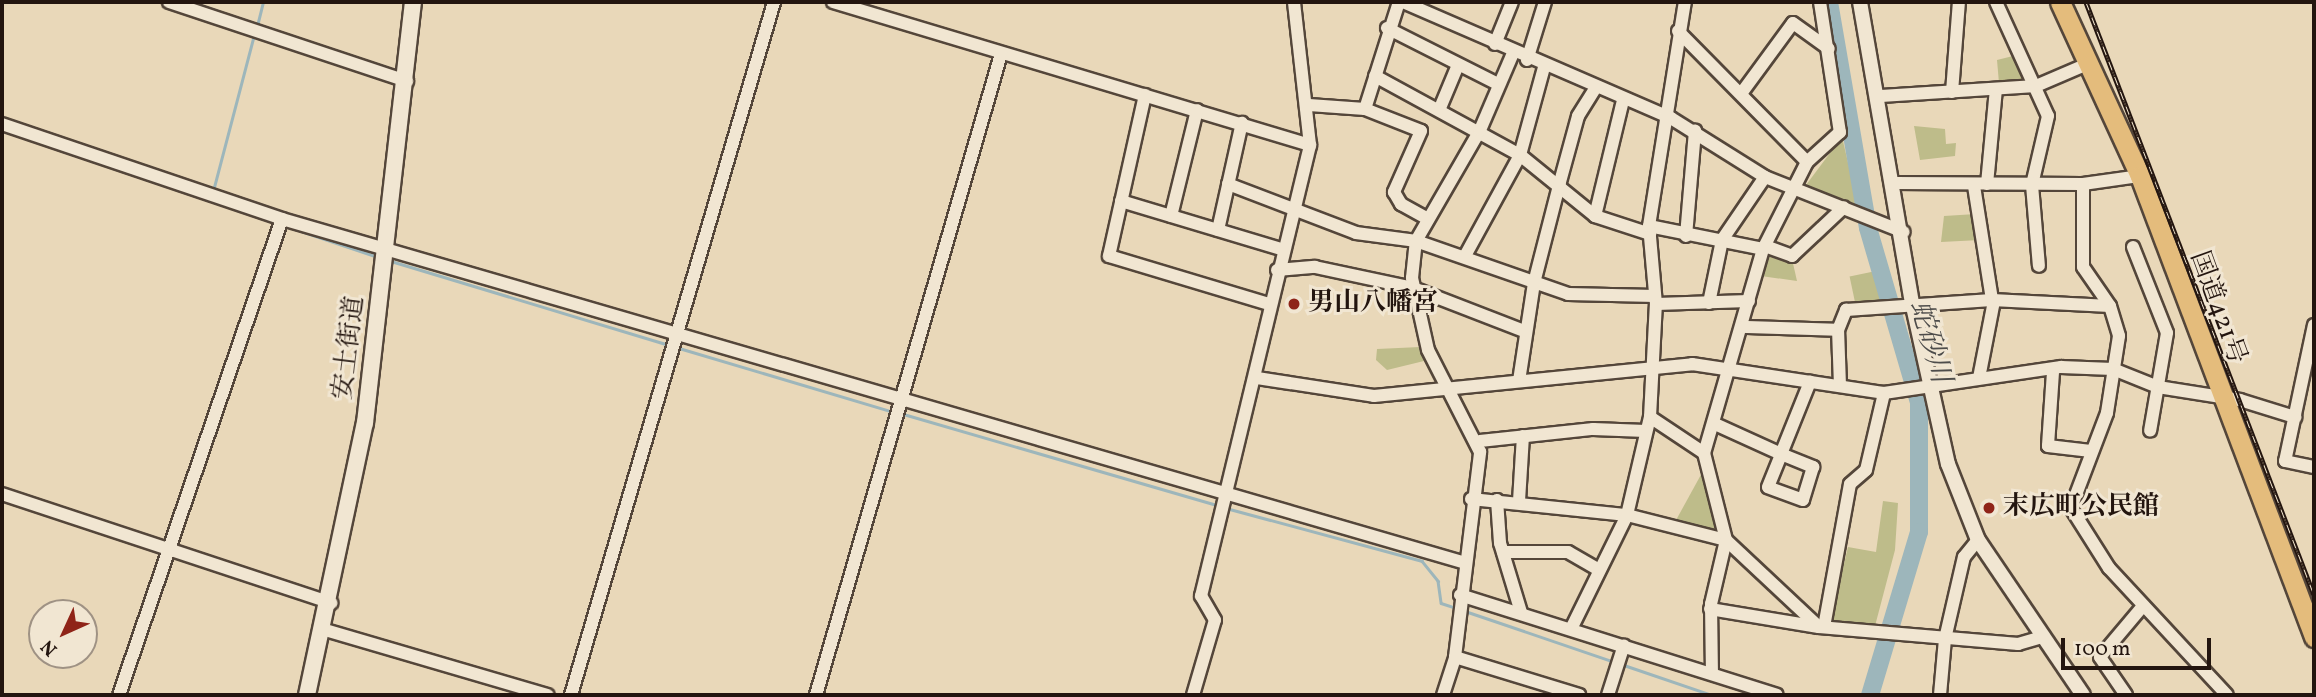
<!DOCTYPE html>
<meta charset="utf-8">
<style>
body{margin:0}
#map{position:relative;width:2316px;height:697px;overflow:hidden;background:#e9d8b9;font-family:Vollkorn,"Noto Serif JP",serif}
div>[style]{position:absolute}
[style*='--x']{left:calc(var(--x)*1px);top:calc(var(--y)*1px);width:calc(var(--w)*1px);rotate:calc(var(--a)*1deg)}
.green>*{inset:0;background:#bebc8a;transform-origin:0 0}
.stream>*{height:2.5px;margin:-1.25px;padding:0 1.25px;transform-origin:1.25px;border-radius:1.25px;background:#9db6bb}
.river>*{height:18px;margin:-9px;padding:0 9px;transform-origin:9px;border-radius:9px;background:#9db6bb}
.roads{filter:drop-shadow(2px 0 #54463a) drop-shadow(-2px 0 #54463a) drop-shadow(0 2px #54463a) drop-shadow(0 -2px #54463a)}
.minor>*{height:12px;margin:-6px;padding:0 6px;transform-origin:6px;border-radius:6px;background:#f1e6d2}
.tertiary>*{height:14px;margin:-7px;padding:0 7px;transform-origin:7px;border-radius:7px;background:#f1e6d2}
.secondary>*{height:16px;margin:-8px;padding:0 8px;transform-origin:8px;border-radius:8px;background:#f1e6d2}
.trunk>*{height:19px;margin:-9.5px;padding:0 9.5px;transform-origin:9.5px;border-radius:9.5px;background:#e4bc7c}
.rail>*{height:5px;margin-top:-2.5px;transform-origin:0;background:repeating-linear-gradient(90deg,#f1e6d2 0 8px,#23150f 0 16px);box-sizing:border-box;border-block:2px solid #23150f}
.dots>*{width:19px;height:19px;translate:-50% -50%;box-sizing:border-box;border:4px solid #f1e6d2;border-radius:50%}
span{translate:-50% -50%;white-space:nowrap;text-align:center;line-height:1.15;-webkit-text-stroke:6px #f1e6d2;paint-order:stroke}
.poi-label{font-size:26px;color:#23150f;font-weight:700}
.left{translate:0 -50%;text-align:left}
.street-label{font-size:26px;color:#23150f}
.water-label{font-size:28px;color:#4e4d4b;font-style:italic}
.frame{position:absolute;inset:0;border:4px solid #23150f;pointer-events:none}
.north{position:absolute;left:28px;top:599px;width:70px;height:70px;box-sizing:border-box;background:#f1e6d2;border:2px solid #9f9284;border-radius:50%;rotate:225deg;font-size:19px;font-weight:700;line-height:28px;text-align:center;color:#23150f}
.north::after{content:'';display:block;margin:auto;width:24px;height:32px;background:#8f2418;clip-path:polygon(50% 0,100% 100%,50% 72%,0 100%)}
.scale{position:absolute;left:2061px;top:638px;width:150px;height:32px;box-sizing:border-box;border:4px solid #23150f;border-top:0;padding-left:9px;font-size:21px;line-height:24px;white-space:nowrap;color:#23150f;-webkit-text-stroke:5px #f1e6d2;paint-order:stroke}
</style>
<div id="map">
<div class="green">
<i style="clip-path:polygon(2017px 55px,2023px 81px,1999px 83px,1997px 60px)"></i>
<i style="clip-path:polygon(1914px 126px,1945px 129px,1946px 144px,1956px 143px,1955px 156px,1920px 160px)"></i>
<i style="clip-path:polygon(1842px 137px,1858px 205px,1806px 185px)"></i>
<i style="clip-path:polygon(1976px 214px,1980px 240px,1941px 242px,1944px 216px)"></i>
<i style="clip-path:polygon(1768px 253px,1792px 259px,1797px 281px,1761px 276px)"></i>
<i style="left:1876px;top:271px;width:29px;height:27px;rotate:78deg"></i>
<i style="clip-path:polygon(1420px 347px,1424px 361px,1387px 370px,1376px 360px,1377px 349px)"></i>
<i style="clip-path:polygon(1703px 471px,1720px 533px,1675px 522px)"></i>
<i style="clip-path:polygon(1883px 501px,1898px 503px,1895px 550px,1875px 626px,1830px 623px,1848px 547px,1876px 552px)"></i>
</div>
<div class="stream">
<i style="--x:257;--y:26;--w:25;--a:-76"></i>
<i style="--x:213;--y:191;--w:161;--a:-75.3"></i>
<i style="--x:301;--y:231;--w:81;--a:18.7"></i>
<i style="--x:391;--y:261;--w:290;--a:16.8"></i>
<i style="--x:679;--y:348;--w:224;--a:16.6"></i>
<i style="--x:900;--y:413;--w:333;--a:16.2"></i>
<i style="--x:1226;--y:508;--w:203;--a:15.1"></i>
<i style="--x:1422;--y:561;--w:26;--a:51"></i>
<i style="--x:1438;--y:581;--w:22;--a:82"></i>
<i style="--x:1441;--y:603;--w:16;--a:18"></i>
<i style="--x:1465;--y:611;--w:158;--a:18.8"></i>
<i style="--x:1621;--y:664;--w:96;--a:18.8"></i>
</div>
<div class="river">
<i style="--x:1829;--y:2;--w:229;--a:80.2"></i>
<i style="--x:1868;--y:228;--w:181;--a:73.7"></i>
<i style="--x:1919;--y:402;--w:130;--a:90"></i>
<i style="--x:1919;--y:532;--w:170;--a:106.7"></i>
</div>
<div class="roads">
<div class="minor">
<i style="--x:169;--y:2;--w:251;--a:18.4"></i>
<i style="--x:833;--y:2;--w:498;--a:16.7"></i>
<i style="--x:1403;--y:2;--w:292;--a:23.4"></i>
<i style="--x:1671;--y:118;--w:111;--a:32.1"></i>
<i style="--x:1765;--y:177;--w:149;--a:21.6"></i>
<i style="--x:1820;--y:2;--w:132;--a:81.3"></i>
<i style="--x:1840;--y:132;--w:45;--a:137.7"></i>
<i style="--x:1807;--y:162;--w:97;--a:116.8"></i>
<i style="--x:1763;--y:249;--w:212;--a:106.1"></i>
<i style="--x:1704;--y:453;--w:90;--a:75.8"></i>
<i style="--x:1726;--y:540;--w:127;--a:43.1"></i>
<i style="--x:1819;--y:627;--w:200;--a:4.9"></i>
<i style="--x:2018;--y:644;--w:26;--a:-16"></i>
<i style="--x:1996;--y:2;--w:125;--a:65.5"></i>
<i style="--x:2048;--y:116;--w:71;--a:103.1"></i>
<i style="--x:2032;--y:185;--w:81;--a:85.1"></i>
<i style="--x:1387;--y:28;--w:124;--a:26.8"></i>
<i style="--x:1678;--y:31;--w:184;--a:45.4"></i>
<i style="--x:1495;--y:44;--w:45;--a:-68"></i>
<i style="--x:1527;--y:60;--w:61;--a:-72.8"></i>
<i style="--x:1375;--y:76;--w:165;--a:28.6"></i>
<i style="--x:1520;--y:155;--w:97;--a:39.1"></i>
<i style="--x:1595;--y:216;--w:58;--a:18.1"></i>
<i style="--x:1743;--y:91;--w:84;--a:-53.7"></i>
<i style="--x:1793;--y:23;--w:44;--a:35.8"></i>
<i style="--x:1952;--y:92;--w:90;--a:-85.6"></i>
<i style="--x:1145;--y:95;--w:165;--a:102.6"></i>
<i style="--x:1109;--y:256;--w:167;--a:16.7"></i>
<i style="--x:1881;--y:96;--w:155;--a:-3.7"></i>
<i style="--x:2036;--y:86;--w:59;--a:-23.1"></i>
<i style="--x:1309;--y:105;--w:56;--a:4.1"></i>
<i style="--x:1365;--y:109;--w:60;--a:21.4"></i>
<i style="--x:1421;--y:131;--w:67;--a:113.9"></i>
<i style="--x:1394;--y:192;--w:14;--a:60"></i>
<i style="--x:1401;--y:204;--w:31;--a:29"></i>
<i style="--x:1440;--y:108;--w:47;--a:-67.3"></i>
<i style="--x:1365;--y:109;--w:112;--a:-72.4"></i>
<i style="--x:2;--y:124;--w:296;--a:18.7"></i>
<i style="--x:282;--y:219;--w:1229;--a:16.21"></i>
<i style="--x:1895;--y:183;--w:188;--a:0.3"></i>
<i style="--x:2083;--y:184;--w:58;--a:-8"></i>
<i style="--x:1228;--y:184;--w:137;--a:20.9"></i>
<i style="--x:1356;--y:233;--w:61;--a:7.6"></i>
<i style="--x:1416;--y:241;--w:161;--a:19.2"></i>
<i style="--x:1568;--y:294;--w:87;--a:1.3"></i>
<i style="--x:1987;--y:184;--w:95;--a:-84.6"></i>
<i style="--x:2083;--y:184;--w:83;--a:90"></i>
<i style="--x:2083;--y:267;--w:47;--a:55.3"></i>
<i style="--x:2110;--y:306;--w:31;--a:73"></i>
<i style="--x:2119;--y:336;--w:78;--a:98.9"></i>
<i style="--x:2107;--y:413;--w:102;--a:110.8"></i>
<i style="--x:2071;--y:508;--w:71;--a:57.7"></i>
<i style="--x:2109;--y:568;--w:173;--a:47.1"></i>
<i style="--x:1974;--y:186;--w:115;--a:81"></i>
<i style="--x:1121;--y:201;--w:167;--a:16.7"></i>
<i style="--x:1171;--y:216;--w:109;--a:-76.2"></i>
<i style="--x:1595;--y:216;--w:119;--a:-76.4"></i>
<i style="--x:1649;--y:226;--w:116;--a:11.4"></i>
<i style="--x:1218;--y:230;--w:110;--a:-77.4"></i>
<i style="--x:1686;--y:236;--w:106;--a:-85.1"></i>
<i style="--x:1765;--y:246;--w:29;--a:20"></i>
<i style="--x:1792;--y:256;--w:71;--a:-43.3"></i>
<i style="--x:2133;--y:247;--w:92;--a:68.4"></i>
<i style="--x:2167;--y:333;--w:99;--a:99.8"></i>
<i style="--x:1465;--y:256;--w:115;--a:-61.4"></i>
<i style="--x:1520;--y:155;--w:91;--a:-74.7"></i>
<i style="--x:1277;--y:270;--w:38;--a:-5"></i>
<i style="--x:1315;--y:267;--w:100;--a:12.1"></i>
<i style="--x:1413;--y:288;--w:119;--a:21.2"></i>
<i style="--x:1709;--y:303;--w:64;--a:-78.3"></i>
<i style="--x:1722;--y:240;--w:76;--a:-55.7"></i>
<i style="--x:1656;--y:304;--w:93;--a:-1.8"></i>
<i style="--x:2314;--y:325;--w:139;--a:102"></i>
<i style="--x:2285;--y:461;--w:30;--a:12"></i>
<i style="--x:1745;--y:327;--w:93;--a:1.8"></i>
<i style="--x:2053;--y:372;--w:74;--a:93.9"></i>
<i style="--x:2048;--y:446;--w:43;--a:6.6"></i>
<i style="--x:1257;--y:378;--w:118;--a:8.7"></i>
<i style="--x:1374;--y:396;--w:320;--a:-5.7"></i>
<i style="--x:1692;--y:364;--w:194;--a:8.6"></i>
<i style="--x:1884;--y:393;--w:179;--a:-8.4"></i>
<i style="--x:2061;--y:367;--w:52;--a:2.2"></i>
<i style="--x:2113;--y:369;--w:48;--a:21.8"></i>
<i style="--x:2158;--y:387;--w:83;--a:9"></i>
<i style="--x:2240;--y:400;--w:58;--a:17.2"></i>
<i style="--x:1979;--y:378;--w:78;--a:-79"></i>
<i style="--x:1519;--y:381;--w:99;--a:-81.3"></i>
<i style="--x:1534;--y:283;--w:104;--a:-75.6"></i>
<i style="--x:1560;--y:182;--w:68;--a:-74.7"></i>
<i style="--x:1578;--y:116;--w:32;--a:-58"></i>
<i style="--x:1840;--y:386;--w:56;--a:-92"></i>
<i style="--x:1838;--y:330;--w:22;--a:-68"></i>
<i style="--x:1846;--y:310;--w:146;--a:-3.9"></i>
<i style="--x:1992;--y:300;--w:118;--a:2.9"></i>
<i style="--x:1650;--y:417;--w:65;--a:33.7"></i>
<i style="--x:1715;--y:424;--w:72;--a:24.4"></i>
<i style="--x:1781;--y:454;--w:35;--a:22"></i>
<i style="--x:1813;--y:467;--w:34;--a:107"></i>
<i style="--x:1803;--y:500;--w:37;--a:-160"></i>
<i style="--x:1768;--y:487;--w:35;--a:-68"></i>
<i style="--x:1781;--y:454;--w:78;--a:-68.1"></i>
<i style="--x:1480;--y:441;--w:114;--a:-6.1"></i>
<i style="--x:1593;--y:429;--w:53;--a:2.2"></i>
<i style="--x:2;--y:494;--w:347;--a:18.3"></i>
<i style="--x:1471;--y:499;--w:157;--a:5.9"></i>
<i style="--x:1627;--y:515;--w:102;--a:14.2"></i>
<i style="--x:1726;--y:540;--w:66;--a:103.2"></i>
<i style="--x:1711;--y:604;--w:69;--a:89.2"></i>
<i style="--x:1497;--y:500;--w:43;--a:86"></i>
<i style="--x:1500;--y:543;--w:72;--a:73.1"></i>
<i style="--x:1519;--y:501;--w:65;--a:-86.5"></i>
<i style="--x:1503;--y:552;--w:65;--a:0"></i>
<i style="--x:1568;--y:552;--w:36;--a:30"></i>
<i style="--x:1460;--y:595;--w:332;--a:17.5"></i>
<i style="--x:1710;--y:609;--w:110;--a:9.4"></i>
<i style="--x:1824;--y:627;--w:145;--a:-79.7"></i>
<i style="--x:1850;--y:484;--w:21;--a:-41"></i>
<i style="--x:1866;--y:470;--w:79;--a:-76.8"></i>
<i style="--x:1571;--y:629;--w:127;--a:-63.8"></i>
<i style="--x:1627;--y:515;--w:101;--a:-76.8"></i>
<i style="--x:1650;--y:417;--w:113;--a:-87"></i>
<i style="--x:1656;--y:304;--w:78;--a:-95.1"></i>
<i style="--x:1649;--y:226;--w:227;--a:-80.9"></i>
<i style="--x:325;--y:630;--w:232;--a:16.3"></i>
<i style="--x:1455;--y:657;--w:130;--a:17"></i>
<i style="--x:119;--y:695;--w:503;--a:-71.1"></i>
<i style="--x:571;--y:695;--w:722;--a:-73.67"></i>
<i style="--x:816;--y:695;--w:667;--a:-73.9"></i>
<i style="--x:1193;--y:695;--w:78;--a:-73.7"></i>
<i style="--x:1215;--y:620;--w:28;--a:-120"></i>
<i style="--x:1201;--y:596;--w:464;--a:-76.4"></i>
<i style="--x:1310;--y:145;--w:144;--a:-96.4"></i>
<i style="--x:1443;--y:695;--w:40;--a:-72"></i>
<i style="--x:1455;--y:657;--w:207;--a:-83"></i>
<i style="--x:1480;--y:452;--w:114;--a:-117"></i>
<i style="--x:1428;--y:350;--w:74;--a:-102.5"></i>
<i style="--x:1412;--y:278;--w:37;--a:-84"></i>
<i style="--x:1416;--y:241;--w:128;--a:-60"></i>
<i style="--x:1480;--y:130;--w:84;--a:-66.8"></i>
<i style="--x:1608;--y:695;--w:52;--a:-72.3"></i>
<i style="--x:1940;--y:695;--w:56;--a:-84.9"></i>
<i style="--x:1945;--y:639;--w:84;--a:-77"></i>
<i style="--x:1964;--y:557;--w:22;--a:-51"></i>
<i style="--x:2126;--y:695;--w:46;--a:-124.4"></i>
<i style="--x:2100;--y:657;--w:67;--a:-49.9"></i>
</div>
<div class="tertiary">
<i style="--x:1860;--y:2;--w:304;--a:80.2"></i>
<i style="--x:1912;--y:302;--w:166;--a:77.5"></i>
<i style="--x:1948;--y:464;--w:82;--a:68.5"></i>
<i style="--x:1978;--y:540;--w:187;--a:55.9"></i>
</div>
<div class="secondary">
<i style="--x:307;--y:695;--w:278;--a:-78"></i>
<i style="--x:365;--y:423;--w:424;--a:-83.5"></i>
</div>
<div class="trunk">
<i style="--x:2060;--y:2;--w:192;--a:65.3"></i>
<i style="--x:2140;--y:176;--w:493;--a:69.3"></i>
</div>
</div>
<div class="rail">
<i style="--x:2086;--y:2;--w:635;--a:68.97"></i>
</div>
<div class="dots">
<i style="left:1294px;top:304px;background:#8f2418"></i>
<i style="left:1989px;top:508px;background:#8f2418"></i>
</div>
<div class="poi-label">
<span class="left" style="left:1308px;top:304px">男山八幡宮</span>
<span class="left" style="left:2003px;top:508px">末広町公民館</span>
</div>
<div class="street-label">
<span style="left:2217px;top:308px;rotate:70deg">国道421号</span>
<span style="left:350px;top:348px;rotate:-83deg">安土街道</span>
</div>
<div class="water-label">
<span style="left:1929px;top:342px;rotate:74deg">蛇砂川</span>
</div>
<div class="frame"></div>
<div class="north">N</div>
<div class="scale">100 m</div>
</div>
